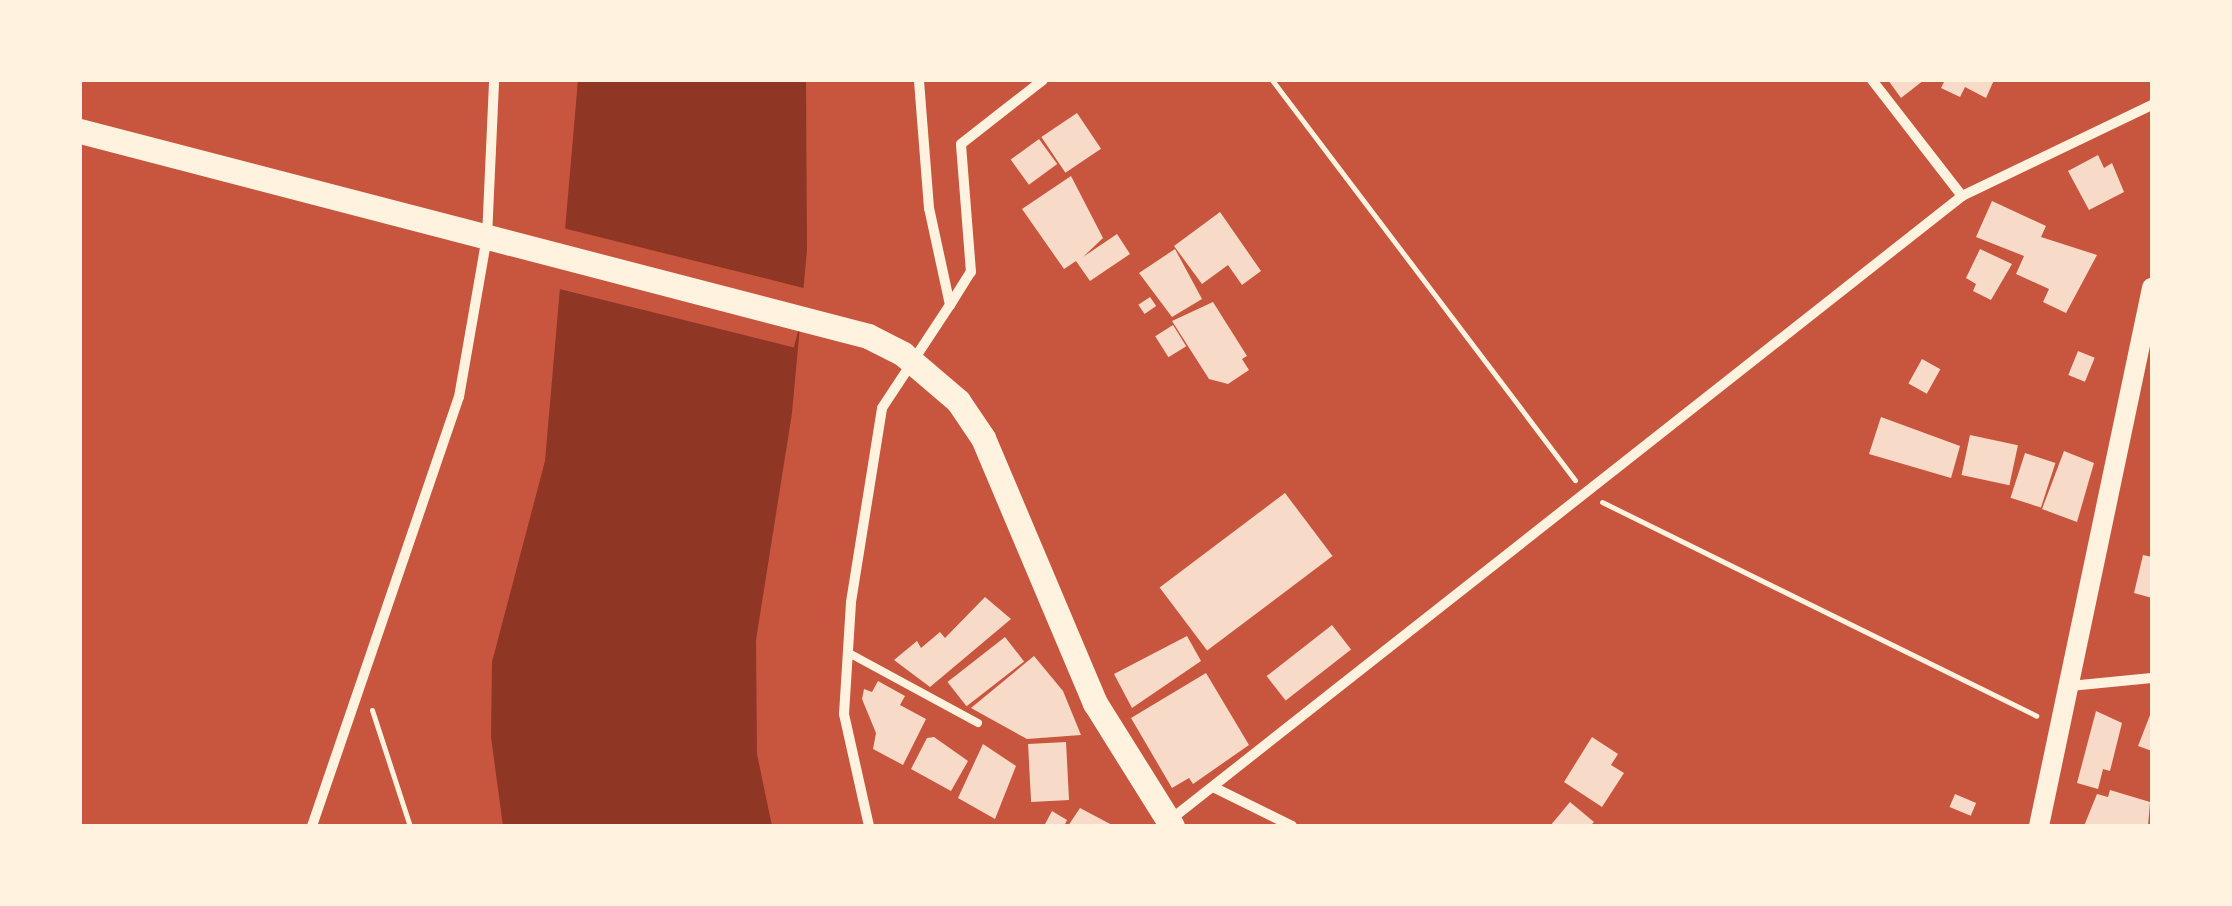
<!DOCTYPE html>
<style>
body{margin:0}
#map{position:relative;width:2232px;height:906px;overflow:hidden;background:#c8553d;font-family:Montserrat,sans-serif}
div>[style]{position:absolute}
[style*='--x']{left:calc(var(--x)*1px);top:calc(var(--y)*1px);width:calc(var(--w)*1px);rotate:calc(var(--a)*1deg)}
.water>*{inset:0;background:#8f3625}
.pier>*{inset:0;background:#c8553d;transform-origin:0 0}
.building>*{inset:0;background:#f7dbc8;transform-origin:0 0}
.path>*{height:5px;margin:-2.5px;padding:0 2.5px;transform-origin:2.5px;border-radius:2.5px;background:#fff3e0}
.service>*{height:8px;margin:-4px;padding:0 4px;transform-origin:4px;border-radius:4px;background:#fff3e0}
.minor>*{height:10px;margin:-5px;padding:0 5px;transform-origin:5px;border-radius:5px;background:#fff3e0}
.secondary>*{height:20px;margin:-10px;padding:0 10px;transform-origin:10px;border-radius:10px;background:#fff3e0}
.primary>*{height:25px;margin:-12.5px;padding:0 12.5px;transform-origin:12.5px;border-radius:12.5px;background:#fff3e0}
span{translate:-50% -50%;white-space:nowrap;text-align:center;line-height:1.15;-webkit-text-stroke:10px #fff3e0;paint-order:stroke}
.frame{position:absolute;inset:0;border:82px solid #fff3e0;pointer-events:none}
</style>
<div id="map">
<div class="water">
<i style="clip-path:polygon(578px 80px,806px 80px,807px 250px,792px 413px,756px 640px,757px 754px,772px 826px,503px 826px,491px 737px,492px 662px,545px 461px)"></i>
</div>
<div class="pier">
<i style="left:563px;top:228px;width:253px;height:60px;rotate:14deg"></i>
</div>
<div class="building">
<i style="clip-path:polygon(1888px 80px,1924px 80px,1901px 98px)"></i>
<i style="clip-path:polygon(1945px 80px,1994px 80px,1986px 98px,1965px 87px,1960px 97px,1941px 88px)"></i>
<i style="left:1077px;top:113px;width:43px;height:43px;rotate:56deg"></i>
<i style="left:1039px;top:139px;width:31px;height:35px;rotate:54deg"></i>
<i style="clip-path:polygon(2098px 155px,2104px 168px,2112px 163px,2124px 192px,2089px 210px,2068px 171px)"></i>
<i style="clip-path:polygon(1071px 176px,1103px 238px,1083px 257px,1117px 234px,1130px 254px,1090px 281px,1076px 261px,1064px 269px,1022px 209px)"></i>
<i style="clip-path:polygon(1992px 201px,2046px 226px,2041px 237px,2097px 255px,2066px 313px,2043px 302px,2049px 289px,2016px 274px,2024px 256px,1976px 237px)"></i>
<i style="clip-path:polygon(1220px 212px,1261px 271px,1242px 285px,1228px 265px,1202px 284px,1174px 246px)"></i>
<i style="clip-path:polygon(1175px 249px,1202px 299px,1172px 317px,1139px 273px)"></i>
<i style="clip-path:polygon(1980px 249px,2012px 264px,1991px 300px,1973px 291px,1976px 284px,1966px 278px)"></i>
<i style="left:1150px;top:297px;width:11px;height:14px;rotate:56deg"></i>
<i style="clip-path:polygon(1213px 302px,1247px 356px,1242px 359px,1249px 370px,1228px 384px,1209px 379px,1172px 321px)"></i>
<i style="left:1173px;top:325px;width:25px;height:21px;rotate:58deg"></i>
<i style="left:2078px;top:351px;width:18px;height:26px;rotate:22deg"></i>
<i style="left:1922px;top:359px;width:21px;height:28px;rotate:29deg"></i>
<i style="clip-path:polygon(1881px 417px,1960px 446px,1951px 478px,1869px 454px)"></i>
<i style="left:1970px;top:435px;width:49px;height:41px;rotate:12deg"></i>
<i style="clip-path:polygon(2064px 451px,2094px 463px,2077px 522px,2042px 509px)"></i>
<i style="left:2025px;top:453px;width:32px;height:47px;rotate:18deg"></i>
<i style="left:1285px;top:493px;width:79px;height:157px;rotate:53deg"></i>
<i style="clip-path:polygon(2143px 555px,2152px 557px,2152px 598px,2134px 593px)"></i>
<i style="clip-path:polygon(985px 597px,1011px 619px,930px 687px,894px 660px,917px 641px,921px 648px,940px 632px,945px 638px)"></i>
<i style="left:1332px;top:625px;width:31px;height:83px;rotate:52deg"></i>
<i style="clip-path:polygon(1187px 636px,1201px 661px,1132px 708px,1114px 674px)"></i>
<i style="left:1005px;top:637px;width:31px;height:73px;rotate:52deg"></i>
<i style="clip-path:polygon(1034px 656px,1063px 691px,1081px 735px,1027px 739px,971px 708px)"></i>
<i style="clip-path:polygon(1206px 673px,1249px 745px,1193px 784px,1189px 778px,1172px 788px,1131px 718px)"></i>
<i style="clip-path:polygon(878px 681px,905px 696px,900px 705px,926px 719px,903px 765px,873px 749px,876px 733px,862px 699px,864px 689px,872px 692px)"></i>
<i style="clip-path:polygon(2152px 710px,2152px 751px,2138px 746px)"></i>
<i style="clip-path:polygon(2096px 711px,2122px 723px,2110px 771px,2103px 769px,2098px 789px,2077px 783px)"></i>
<i style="clip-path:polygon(934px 737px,968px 761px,951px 791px,911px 769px,927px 738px)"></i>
<i style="clip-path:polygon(1592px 737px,1618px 754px,1611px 765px,1624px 773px,1602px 807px,1564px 782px)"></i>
<i style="left:1066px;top:742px;width:58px;height:38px;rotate:87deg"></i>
<i style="clip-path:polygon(983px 744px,1016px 766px,995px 819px,958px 798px)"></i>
<i style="clip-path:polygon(2110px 790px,2150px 802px,2148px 826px,2084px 826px,2097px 794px,2108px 797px)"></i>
<i style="left:1955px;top:794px;width:23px;height:14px;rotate:23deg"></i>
<i style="clip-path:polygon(1570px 802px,1594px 822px,1590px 826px,1550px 826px)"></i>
<i style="clip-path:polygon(1080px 808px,1114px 826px,1068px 826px)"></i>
<i style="clip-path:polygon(1052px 811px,1067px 820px,1064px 826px,1044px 826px)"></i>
</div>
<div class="path">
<i style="--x:1272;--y:80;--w:502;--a:52.86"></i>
<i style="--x:1602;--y:502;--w:484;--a:26.2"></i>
<i style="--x:372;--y:710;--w:122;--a:71.9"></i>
</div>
<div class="service">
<i style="--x:847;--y:652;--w:149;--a:28.5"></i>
</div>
<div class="minor">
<i style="--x:1872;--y:80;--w:147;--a:52.2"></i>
<i style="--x:950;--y:305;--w:39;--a:-58"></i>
<i style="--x:971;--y:272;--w:128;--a:-94.5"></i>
<i style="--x:961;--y:144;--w:104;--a:-38"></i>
<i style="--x:2070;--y:686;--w:82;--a:-5.6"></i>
<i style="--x:1215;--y:788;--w:86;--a:26.3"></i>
<i style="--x:1170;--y:820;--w:1008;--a:-38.23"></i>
<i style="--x:1962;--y:196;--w:211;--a:-25.6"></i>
<i style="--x:312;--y:826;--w:453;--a:-71.1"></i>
<i style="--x:459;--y:397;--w:162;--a:-80.1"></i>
<i style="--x:487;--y:237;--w:157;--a:-87.4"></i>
<i style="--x:869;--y:826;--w:115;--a:-102.6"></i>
<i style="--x:844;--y:714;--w:112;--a:-86.4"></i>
<i style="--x:851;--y:602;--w:196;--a:-80.9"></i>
<i style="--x:882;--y:408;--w:123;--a:-56.6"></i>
<i style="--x:950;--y:305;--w:99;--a:-102.2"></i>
<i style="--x:929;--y:208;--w:128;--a:-94.5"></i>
</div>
<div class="secondary">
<i style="--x:2039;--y:826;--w:550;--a:-78.14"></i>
</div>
<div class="primary">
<i style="--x:80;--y:131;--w:814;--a:14.58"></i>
<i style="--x:868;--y:336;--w:39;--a:27"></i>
<i style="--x:903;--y:354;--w:72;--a:40.5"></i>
<i style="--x:958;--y:401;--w:45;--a:56"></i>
<i style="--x:983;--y:438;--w:288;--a:67.1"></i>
<i style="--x:1095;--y:703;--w:145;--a:58"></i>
</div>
<div class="frame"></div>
</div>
